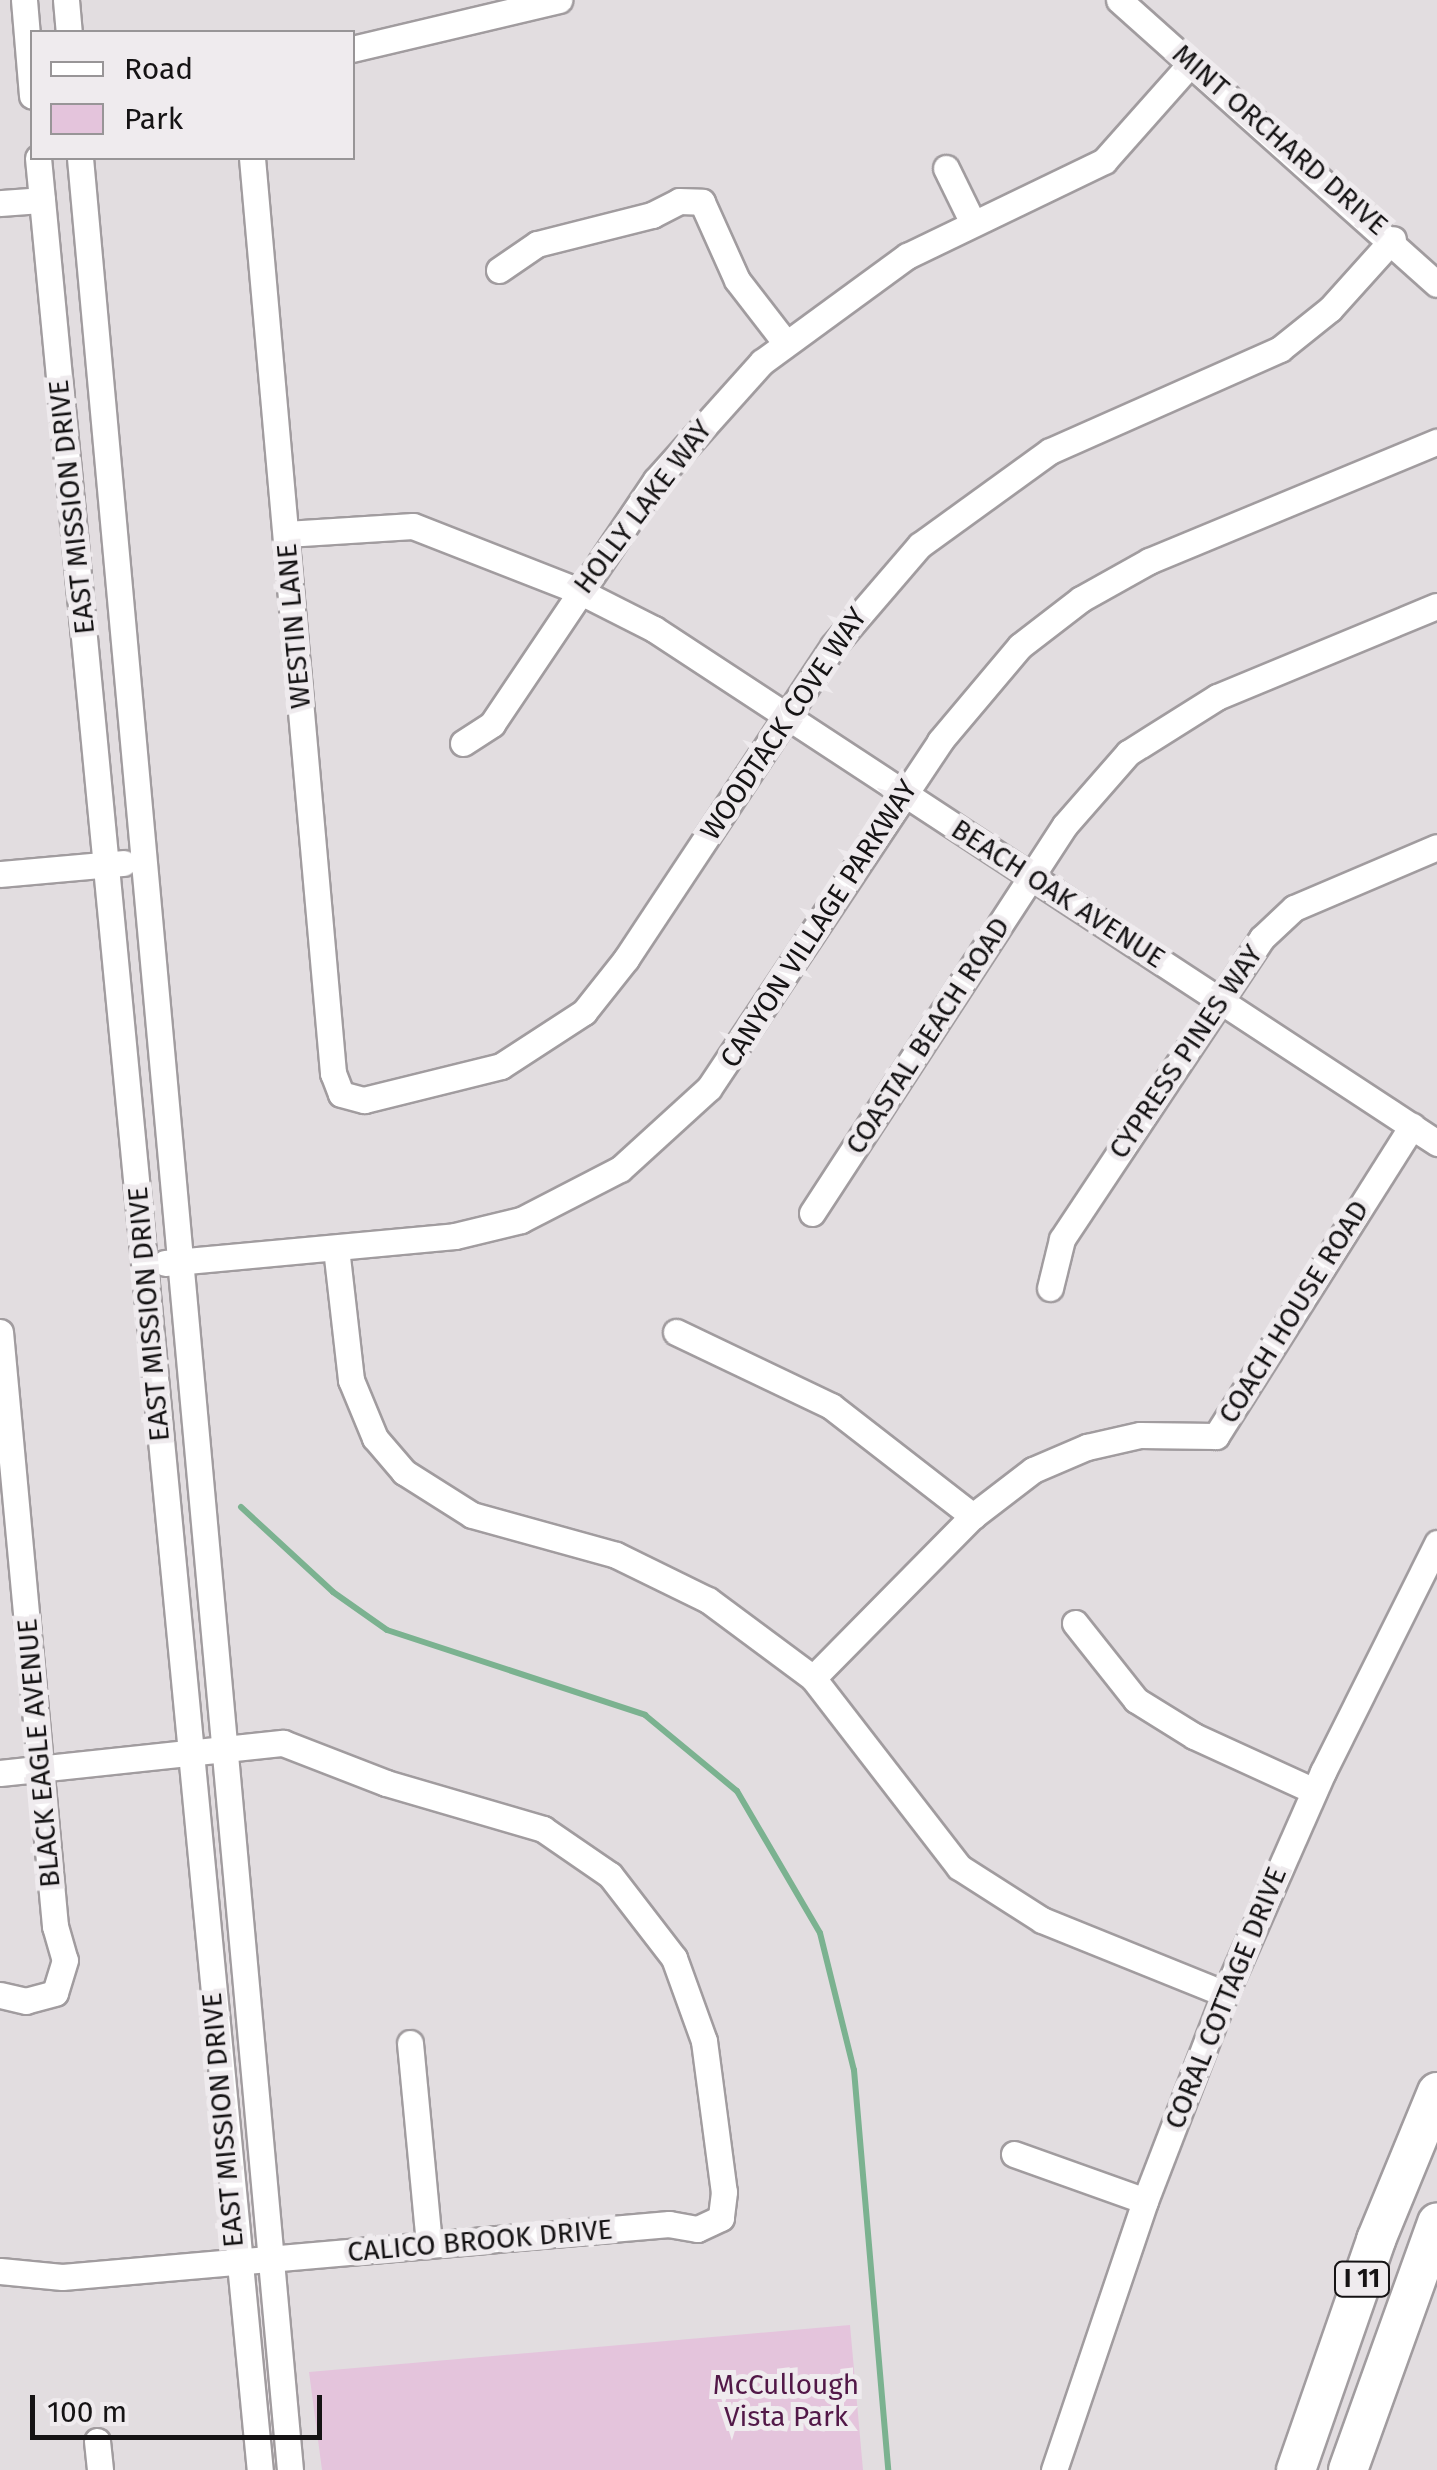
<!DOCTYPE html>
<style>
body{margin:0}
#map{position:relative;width:1437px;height:2470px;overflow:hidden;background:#e2dde0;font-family:"Fira Sans",sans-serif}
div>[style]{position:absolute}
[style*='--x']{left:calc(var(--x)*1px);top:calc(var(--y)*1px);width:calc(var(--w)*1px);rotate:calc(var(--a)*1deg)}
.green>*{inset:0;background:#e4c4dc}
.stream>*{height:6px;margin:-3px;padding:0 3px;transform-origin:3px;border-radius:3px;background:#7bb290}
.roads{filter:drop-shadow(2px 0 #a19c9f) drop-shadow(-2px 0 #a19c9f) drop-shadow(0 2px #a19c9f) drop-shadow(0 -2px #a19c9f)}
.minor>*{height:25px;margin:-12.5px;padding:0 12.5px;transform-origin:12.5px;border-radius:12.5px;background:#fff}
.highway>*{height:38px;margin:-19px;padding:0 19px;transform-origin:19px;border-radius:19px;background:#fff}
span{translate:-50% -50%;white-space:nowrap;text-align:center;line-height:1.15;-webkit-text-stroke:10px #efebee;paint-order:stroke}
.shield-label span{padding:2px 8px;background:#efebee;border:2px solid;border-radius:8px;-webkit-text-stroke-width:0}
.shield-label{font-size:25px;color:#151314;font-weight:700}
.street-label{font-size:28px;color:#151314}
.park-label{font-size:28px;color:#521848}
.legend{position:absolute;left:30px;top:30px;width:325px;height:130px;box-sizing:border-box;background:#efebee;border:2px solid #989597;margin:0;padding:12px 18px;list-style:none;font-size:30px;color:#151314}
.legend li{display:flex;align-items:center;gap:20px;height:50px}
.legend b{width:50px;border:2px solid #989597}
.scale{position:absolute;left:30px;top:2395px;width:292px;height:45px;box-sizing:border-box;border:5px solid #151314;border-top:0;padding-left:12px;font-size:30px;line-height:35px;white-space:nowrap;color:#151314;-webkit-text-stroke:8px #efebee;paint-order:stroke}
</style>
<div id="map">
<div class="green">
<i style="clip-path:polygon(850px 2325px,863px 2470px,322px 2470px,309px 2372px)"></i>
</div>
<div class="stream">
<i style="--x:241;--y:1507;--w:125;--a:42.7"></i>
<i style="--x:333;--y:1592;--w:66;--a:35.1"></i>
<i style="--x:387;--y:1630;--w:272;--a:18.2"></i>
<i style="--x:645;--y:1715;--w:119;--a:39.6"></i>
<i style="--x:737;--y:1791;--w:164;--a:59.7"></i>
<i style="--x:820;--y:1933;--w:141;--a:76.1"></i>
<i style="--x:854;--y:2070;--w:401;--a:85.1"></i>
</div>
<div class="roads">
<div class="minor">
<i style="--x:24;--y:0;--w:96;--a:85.2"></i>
<i style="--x:66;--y:0;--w:32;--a:85"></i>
<i style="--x:1119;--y:0;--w:426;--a:41.8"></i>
<i style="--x:352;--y:49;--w:213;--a:-13.3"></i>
<i style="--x:38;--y:158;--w:2323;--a:84.52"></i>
<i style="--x:80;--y:158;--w:2322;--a:84.81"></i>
<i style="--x:252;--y:158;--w:919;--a:84.94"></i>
<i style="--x:333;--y:1073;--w:22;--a:69"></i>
<i style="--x:341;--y:1094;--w:24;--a:15"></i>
<i style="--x:364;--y:1100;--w:141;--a:-13.9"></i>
<i style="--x:501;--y:1066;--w:99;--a:-33"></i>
<i style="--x:584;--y:1012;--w:68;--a:-51.6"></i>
<i style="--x:626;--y:959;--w:375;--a:-56.5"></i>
<i style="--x:833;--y:646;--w:133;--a:-49.3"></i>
<i style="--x:920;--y:545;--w:160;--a:-35.9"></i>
<i style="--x:1050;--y:451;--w:252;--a:-23.9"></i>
<i style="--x:1280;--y:349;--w:64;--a:-38.7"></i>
<i style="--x:1330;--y:309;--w:94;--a:-48"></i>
<i style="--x:946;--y:168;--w:59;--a:63.9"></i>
<i style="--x:0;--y:203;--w:42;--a:-4.1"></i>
<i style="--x:499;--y:270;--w:46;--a:-34.4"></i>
<i style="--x:537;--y:244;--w:119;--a:-14.2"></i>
<i style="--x:652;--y:215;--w:30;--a:-27"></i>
<i style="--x:679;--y:201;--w:23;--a:2"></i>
<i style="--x:702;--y:202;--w:85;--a:65.8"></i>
<i style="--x:737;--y:280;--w:78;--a:52.3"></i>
<i style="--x:286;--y:534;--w:127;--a:-3.6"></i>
<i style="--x:413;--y:526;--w:178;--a:21.4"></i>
<i style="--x:579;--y:591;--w:84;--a:26.9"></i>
<i style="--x:654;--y:629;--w:937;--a:33.28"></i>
<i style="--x:463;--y:743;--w:35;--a:-33"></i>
<i style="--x:492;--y:724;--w:294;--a:-56.1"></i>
<i style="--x:656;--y:480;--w:159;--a:-48.1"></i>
<i style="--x:762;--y:362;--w:180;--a:-36.2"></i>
<i style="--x:907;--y:256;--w:219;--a:-25.7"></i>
<i style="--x:1104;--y:161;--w:131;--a:-48.4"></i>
<i style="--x:0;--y:874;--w:124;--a:-5.1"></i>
<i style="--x:812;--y:1213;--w:463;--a:-56.9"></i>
<i style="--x:1065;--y:825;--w:96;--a:-48.8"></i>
<i style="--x:1128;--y:753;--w:105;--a:-32.2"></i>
<i style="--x:1217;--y:697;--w:238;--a:-22.5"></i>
<i style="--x:336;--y:1248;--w:133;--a:83.5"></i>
<i style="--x:351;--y:1380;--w:63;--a:67.5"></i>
<i style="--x:375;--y:1438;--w:45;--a:49.5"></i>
<i style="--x:404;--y:1472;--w:80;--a:32.3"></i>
<i style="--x:472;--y:1515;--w:149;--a:15.5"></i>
<i style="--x:616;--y:1555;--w:102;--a:26.1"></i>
<i style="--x:708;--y:1600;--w:131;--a:36.6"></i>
<i style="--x:813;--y:1678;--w:239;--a:52.3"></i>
<i style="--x:959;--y:1867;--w:98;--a:32.6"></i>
<i style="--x:1042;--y:1920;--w:197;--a:22"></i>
<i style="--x:165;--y:1263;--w:291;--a:-5.3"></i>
<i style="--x:455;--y:1236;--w:68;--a:-13.6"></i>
<i style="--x:521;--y:1220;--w:111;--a:-27.3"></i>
<i style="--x:620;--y:1169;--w:120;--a:-42.3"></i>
<i style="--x:709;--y:1088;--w:417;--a:-56.3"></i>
<i style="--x:940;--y:741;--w:124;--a:-49.9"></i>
<i style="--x:1020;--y:646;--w:77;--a:-37.6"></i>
<i style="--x:1081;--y:599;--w:78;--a:-29.2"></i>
<i style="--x:1149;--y:561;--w:312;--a:-22.5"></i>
<i style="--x:1050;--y:1288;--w:50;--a:-76.2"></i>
<i style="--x:1062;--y:1239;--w:361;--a:-56.4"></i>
<i style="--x:1262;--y:938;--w:44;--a:-43.2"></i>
<i style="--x:1294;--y:908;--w:155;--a:-23.1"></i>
<i style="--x:0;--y:1332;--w:597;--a:84.71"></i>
<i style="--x:55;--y:1926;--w:35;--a:74"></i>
<i style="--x:65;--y:1960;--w:34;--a:107"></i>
<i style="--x:55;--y:1993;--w:30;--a:165"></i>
<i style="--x:26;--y:2001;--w:27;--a:-167"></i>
<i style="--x:676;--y:1332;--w:172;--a:25.5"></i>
<i style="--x:831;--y:1406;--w:180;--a:37.8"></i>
<i style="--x:1075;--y:1623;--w:98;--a:51.6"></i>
<i style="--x:1136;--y:1700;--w:68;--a:31.8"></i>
<i style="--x:1194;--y:1736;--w:132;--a:24.6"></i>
<i style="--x:813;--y:1678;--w:228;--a:-45.4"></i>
<i style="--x:973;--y:1516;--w:76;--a:-37.5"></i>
<i style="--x:1033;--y:1470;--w:59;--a:-23.1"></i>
<i style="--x:1087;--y:1447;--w:54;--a:-12.8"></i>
<i style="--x:1140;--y:1435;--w:76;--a:0.8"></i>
<i style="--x:1216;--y:1436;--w:367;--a:-57.7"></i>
<i style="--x:0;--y:1773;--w:285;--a:-6.1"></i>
<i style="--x:283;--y:1743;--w:110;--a:21.2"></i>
<i style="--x:386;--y:1783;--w:164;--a:16.3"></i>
<i style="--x:543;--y:1829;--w:81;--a:34.5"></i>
<i style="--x:610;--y:1875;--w:105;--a:52.4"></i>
<i style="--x:674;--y:1958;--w:88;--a:70.1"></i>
<i style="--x:704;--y:2041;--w:152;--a:82.5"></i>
<i style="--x:724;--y:2192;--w:26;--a:97"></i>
<i style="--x:721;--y:2218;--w:26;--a:155"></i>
<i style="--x:697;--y:2229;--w:28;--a:-170"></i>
<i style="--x:669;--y:2224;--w:609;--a:175.01"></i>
<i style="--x:62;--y:2277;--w:62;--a:-174.5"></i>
<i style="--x:410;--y:2043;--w:203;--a:84.6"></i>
<i style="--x:1014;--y:2154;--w:139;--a:19.7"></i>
<i style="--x:97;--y:2441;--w:29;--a:84"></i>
<i style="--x:1054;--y:2470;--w:284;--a:-71.3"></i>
<i style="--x:1145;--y:2201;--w:222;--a:-68.9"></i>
<i style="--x:1225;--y:1994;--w:243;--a:-66.2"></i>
<i style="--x:1323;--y:1772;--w:256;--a:-63.5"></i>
</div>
<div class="highway">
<i style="--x:1296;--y:2470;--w:244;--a:-70.8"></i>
<i style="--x:1376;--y:2240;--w:160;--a:-67.6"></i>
<i style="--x:1348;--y:2470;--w:263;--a:-70.2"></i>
</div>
</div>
<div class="shield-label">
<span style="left:1362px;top:2279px">I 11</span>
</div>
<div class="street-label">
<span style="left:1280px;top:140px;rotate:41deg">MINT ORCHARD DRIVE</span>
<span style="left:72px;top:507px;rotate:-96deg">EAST MISSION DRIVE</span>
<span style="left:643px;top:507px;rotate:-53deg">HOLLY LAKE WAY</span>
<span style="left:294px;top:626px;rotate:-95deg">WESTIN LANE</span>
<span style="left:784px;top:724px;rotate:-56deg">WOODTACK COVE WAY</span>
<span style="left:1058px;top:894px;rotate:33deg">BEACH OAK AVENUE</span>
<span style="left:819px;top:924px;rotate:-57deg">CANYON VILLAGE PARKWAY</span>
<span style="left:928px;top:1036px;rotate:-57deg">COASTAL BEACH ROAD</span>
<span style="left:1186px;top:1052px;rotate:-56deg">CYPRESS PINES WAY</span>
<span style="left:1294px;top:1312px;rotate:-58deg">COACH HOUSE ROAD</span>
<span style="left:149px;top:1314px;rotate:-95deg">EAST MISSION DRIVE</span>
<span style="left:39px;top:1753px;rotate:-95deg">BLACK EAGLE AVENUE</span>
<span style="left:1226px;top:1998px;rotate:-68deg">CORAL COTTAGE DRIVE</span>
<span style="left:223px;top:2120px;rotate:-95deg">EAST MISSION DRIVE</span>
<span style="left:480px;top:2241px;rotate:-5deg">CALICO BROOK DRIVE</span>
</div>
<div class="park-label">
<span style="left:786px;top:2401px">McCullough<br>Vista Park</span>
</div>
<ul class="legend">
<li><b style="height:12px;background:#fff"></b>Road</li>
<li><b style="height:28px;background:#e4c4dc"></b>Park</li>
</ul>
<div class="scale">100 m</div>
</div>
